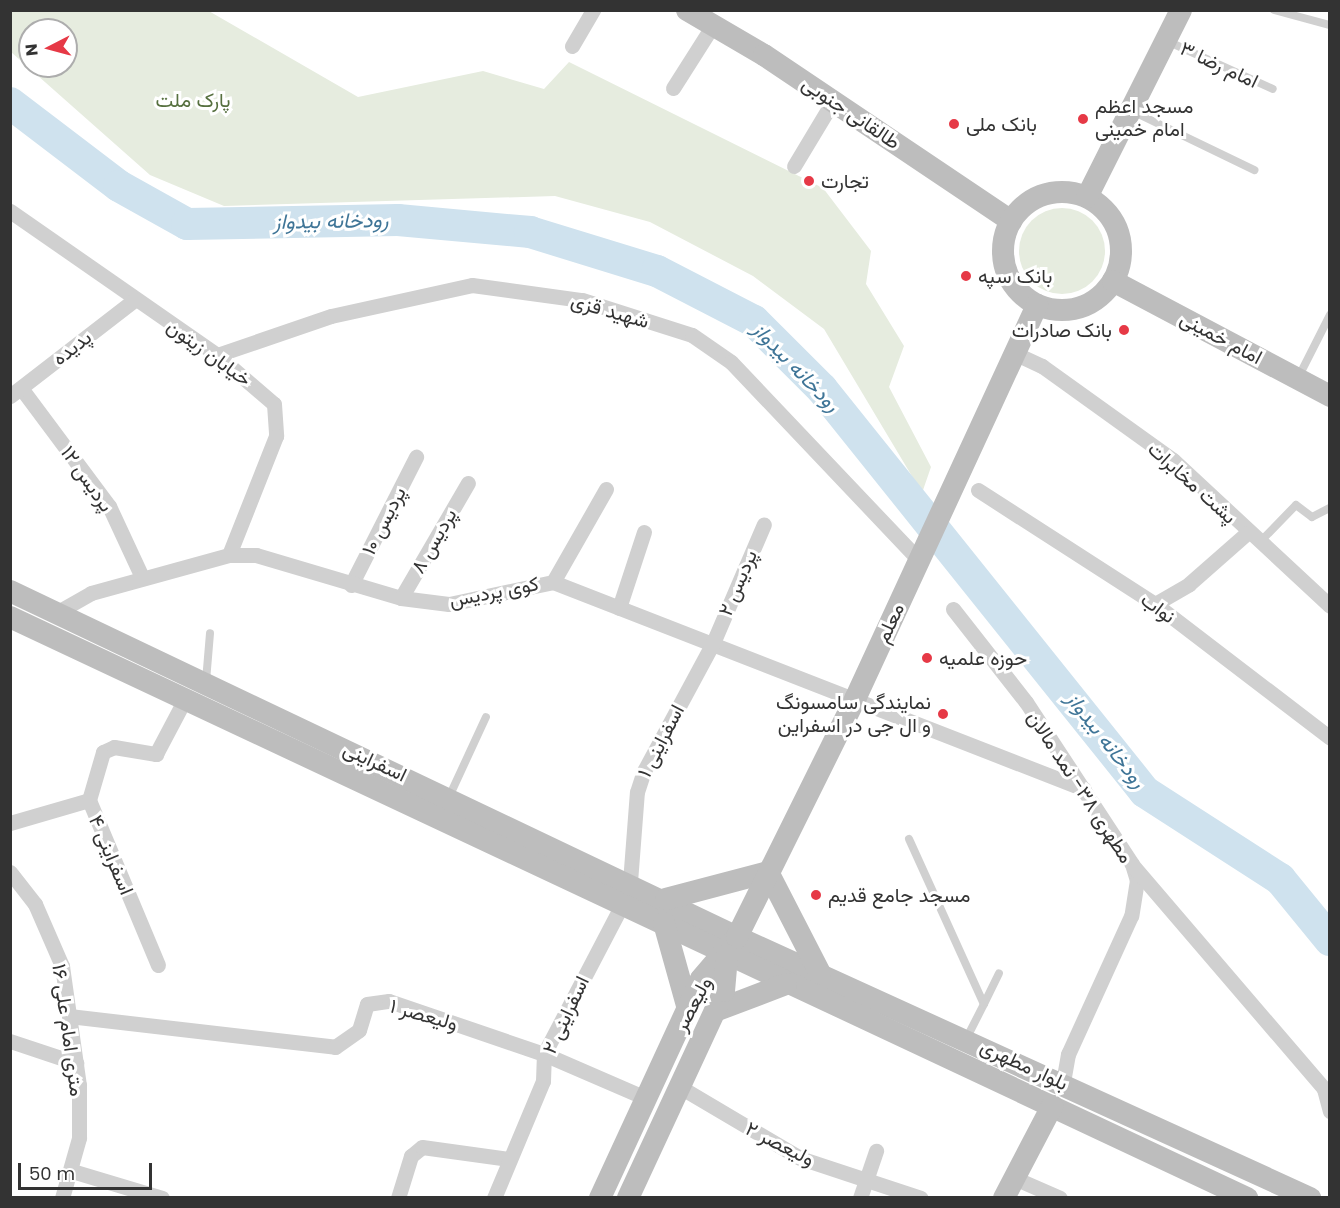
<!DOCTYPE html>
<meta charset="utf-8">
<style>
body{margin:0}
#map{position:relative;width:1340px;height:1208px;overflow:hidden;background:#fff;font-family:Poppins,Vazirmatn,sans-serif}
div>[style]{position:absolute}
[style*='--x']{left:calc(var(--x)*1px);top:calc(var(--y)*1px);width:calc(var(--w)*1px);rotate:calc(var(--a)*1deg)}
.green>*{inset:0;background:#e6ecdf}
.round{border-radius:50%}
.river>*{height:32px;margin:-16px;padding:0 16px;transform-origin:16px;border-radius:16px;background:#cfe2ee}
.lane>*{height:8px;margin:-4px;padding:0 4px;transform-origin:4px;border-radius:4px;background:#d0d0d0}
.street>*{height:15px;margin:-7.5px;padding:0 7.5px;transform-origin:7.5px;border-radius:7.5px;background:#d0d0d0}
.secondary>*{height:22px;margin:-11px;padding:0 11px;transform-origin:11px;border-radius:11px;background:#bdbdbd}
.secondary>.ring{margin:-11px;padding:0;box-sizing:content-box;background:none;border:22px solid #bdbdbd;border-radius:50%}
.dots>*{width:16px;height:16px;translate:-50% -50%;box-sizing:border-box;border:3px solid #fff;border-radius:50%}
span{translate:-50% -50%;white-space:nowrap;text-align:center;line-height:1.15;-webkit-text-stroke:6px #fff;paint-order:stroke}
.street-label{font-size:20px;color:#333}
.park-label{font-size:20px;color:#56703f}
.poi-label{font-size:20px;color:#333}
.left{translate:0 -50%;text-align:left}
.right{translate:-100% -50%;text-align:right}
.water-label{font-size:21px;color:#3f7597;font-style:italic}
.frame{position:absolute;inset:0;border:12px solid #333;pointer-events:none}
.north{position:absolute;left:18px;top:18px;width:60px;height:60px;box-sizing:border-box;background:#fff;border:2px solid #adadad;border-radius:50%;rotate:264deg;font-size:16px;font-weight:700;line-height:24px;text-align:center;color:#333}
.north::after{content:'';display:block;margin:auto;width:21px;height:27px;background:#e63946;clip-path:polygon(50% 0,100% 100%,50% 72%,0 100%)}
.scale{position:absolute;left:18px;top:1163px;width:134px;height:27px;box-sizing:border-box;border:3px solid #333;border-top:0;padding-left:8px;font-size:18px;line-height:21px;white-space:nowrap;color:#333;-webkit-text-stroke:4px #fff;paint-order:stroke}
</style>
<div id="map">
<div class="green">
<i style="clip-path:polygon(evenodd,207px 10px,358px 97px,483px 71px,544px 89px,569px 62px,823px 188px,871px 251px,866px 284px,904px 346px,889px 387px,931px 467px,922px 493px,824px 329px,753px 276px,650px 222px,555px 196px,224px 206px,150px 175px,11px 52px,11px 11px,207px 10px,30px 30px,66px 30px,66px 66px,30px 66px,30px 30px)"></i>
<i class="round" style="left:1019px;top:208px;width:86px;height:86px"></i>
</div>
<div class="river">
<i style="--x:10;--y:103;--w:137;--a:37.3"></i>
<i style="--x:119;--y:186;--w:78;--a:29.2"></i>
<i style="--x:187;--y:224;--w:211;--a:-1.1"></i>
<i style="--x:398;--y:220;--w:133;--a:5.2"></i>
<i style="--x:530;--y:232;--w:133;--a:17.1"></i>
<i style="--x:657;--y:271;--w:109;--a:27.3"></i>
<i style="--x:754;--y:321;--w:96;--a:45"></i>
<i style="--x:822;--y:389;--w:516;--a:51.29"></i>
<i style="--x:1145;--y:792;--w:161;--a:32.8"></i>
<i style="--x:1280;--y:879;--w:79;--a:50.7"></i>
</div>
<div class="lane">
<i style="--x:1274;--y:10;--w:58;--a:15"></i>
<i style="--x:1167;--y:41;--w:116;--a:24.4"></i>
<i style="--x:1132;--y:111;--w:136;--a:25.8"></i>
<i style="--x:1298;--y:378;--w:71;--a:-63.1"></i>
<i style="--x:1259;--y:543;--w:53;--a:-45.8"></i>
<i style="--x:1296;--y:505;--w:20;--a:37"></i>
<i style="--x:1312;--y:517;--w:20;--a:-27"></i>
<i style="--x:206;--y:681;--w:48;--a:-85.2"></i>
<i style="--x:449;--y:797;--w:88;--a:-65.2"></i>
<i style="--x:909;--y:839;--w:181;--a:65.6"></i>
<i style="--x:984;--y:1004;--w:38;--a:117"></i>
<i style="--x:984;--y:1004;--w:34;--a:-64"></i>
</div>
<div class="street">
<i style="--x:572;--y:46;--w:42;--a:-59.7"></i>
<i style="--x:673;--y:88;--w:75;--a:-57.6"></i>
<i style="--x:794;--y:166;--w:76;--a:-59"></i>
<i style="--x:10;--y:211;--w:252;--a:34.8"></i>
<i style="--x:217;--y:355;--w:75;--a:40.7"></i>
<i style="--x:274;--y:404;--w:32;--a:86"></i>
<i style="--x:276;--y:436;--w:128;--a:111.6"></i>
<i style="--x:1014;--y:353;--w:31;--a:25"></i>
<i style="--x:1042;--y:366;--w:161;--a:35.7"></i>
<i style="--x:1173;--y:460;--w:214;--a:42.9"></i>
<i style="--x:217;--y:355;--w:120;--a:-18.9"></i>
<i style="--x:331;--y:316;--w:144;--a:-12.4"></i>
<i style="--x:472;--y:285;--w:111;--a:7.8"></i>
<i style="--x:582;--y:300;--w:115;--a:17.7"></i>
<i style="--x:692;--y:335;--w:47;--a:34.7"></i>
<i style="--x:731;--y:362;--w:273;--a:46.5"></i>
<i style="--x:21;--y:388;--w:147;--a:53.3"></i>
<i style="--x:109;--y:506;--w:78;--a:65.1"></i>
<i style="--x:10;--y:396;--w:157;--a:-37.7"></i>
<i style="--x:978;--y:490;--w:211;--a:32.8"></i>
<i style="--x:1155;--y:604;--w:220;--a:37.4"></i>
<i style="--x:553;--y:582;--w:107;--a:-60.3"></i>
<i style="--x:351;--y:585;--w:144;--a:-63.1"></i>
<i style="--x:401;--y:598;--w:133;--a:-59.8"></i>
<i style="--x:1155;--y:604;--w:39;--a:-30"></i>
<i style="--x:1189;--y:584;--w:77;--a:-41.3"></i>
<i style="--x:619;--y:608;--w:80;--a:-71.8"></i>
<i style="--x:953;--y:609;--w:118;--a:51.9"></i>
<i style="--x:1026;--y:702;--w:194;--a:56.8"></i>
<i style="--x:1132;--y:864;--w:17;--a:73"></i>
<i style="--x:1137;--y:880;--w:36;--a:99"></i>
<i style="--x:1131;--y:916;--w:152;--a:114.5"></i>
<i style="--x:1068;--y:1054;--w:29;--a:100"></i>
<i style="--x:56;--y:613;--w:40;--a:-29.7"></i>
<i style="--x:91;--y:593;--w:143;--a:-15.4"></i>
<i style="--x:229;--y:555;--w:27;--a:0"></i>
<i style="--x:256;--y:555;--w:151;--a:16.5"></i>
<i style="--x:401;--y:598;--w:48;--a:7.1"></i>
<i style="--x:449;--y:604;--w:106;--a:-11.9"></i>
<i style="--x:553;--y:582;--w:570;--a:21.3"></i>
<i style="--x:10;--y:823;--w:82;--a:-16.2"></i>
<i style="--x:1134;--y:867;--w:292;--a:49.4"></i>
<i style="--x:1324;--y:1089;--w:23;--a:75"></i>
<i style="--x:10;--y:872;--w:41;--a:52"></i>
<i style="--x:35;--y:904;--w:68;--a:66.5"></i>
<i style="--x:62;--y:966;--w:120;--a:81.9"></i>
<i style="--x:79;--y:1085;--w:53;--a:90"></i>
<i style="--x:79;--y:1138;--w:62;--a:105.8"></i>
<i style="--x:630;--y:882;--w:90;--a:-85.6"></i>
<i style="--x:637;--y:792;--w:22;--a:-72"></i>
<i style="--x:644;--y:771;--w:145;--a:-61.7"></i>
<i style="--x:713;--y:643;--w:129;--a:-66.8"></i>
<i style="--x:158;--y:965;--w:179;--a:-112.7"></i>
<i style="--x:89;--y:800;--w:50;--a:-73.7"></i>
<i style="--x:103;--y:752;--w:12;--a:-24"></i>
<i style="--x:114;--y:747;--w:43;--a:9.5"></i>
<i style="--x:156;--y:754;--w:62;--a:-62.2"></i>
<i style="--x:69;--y:1016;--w:268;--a:6.6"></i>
<i style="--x:335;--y:1047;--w:29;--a:-35"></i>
<i style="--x:359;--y:1030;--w:27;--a:-73"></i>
<i style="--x:367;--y:1004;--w:22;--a:-8"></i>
<i style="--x:389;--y:1001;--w:164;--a:18.9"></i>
<i style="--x:544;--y:1054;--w:113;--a:23.4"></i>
<i style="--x:10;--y:1041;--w:70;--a:18.4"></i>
<i style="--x:680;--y:1087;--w:139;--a:30.6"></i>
<i style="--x:800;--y:1158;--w:127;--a:18.3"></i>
<i style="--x:72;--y:1171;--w:94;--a:16.7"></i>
<i style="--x:1014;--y:1178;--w:50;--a:23.5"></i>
<i style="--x:398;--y:1198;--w:44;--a:-72.8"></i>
<i style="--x:411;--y:1156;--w:14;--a:-39"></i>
<i style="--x:422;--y:1147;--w:88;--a:7.9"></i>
<i style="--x:494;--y:1198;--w:127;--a:-67.3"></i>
<i style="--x:543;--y:1081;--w:27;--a:-88"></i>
<i style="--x:544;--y:1054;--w:170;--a:-62.4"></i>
<i style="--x:860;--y:1198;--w:50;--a:-71.2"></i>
</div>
<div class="secondary">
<i style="--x:687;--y:10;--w:89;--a:30.3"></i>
<i style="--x:764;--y:55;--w:298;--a:33.9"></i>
<i class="ring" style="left:1003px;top:192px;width:96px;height:96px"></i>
<i style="--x:1087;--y:197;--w:209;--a:-63.3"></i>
<i style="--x:1113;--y:281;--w:246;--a:27.9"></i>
<i style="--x:10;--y:591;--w:805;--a:25.45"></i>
<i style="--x:737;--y:937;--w:630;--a:24.49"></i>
<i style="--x:10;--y:617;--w:1367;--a:25.16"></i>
<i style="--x:768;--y:872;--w:114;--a:62.8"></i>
<i style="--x:666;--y:899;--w:106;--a:-14.8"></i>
<i style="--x:664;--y:923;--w:89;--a:74.4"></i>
<i style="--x:715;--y:1011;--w:76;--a:-20.8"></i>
<i style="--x:600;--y:1198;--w:241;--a:-65.2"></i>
<i style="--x:701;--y:979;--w:55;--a:-49.4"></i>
<i style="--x:737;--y:937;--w:268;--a:-63.6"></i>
<i style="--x:856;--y:697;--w:432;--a:-65.2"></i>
<i style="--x:628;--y:1198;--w:228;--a:-65.1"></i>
<i style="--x:724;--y:991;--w:36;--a:-85"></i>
<i style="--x:1004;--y:1198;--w:104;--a:-62.4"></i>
</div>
<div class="dots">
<i style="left:1083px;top:119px;background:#e63946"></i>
<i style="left:954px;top:124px;background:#e63946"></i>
<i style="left:809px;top:181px;background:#e63946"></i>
<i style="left:966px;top:276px;background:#e63946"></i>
<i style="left:1124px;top:330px;background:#e63946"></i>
<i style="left:927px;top:658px;background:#e63946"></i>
<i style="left:943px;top:714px;background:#e63946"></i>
<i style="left:816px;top:895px;background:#e63946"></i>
</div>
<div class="street-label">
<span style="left:1219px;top:65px;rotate:25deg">امام رضا ۳</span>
<span style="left:851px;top:113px;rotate:34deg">طالقانی جنوبی</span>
<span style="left:610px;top:311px;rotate:16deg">شهید قزی</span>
<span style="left:1221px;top:338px;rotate:28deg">امام خمینی</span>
<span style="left:72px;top:348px;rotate:-38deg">پدیده</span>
<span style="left:209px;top:353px;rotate:36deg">خیابان زیتون</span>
<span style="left:87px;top:479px;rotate:55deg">پردیس ۱۲</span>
<span style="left:1192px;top:483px;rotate:42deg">پشت مخابرات</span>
<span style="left:384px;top:521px;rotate:-63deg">پردیس ۱۰</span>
<span style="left:434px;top:541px;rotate:-60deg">پردیس ۸</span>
<span style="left:738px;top:583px;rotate:-67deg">پردیس ۲</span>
<span style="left:494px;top:592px;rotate:-11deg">کوی پردیس</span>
<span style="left:1158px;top:608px;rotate:36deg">نواب</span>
<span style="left:890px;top:623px;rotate:-65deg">معلم</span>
<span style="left:661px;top:741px;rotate:-63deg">اسفراینی ۱</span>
<span style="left:375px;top:762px;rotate:25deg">اسفراینی</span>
<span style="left:1080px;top:787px;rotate:57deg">مطهری ۳۸- نمد مالان</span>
<span style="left:111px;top:855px;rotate:67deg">اسفراینی ۴</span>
<span style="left:693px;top:1004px;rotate:-62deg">ولیعصر</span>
<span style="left:424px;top:1015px;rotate:16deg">ولیعصر ۱</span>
<span style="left:566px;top:1015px;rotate:-65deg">اسفراینی ۲</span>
<span style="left:68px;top:1030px;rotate:82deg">۱۶ متری امام علی</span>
<span style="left:1024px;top:1065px;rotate:25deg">بلوار مطهری</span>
<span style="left:780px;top:1144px;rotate:27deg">ولیعصر ۲</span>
</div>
<div class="park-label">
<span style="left:193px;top:100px">پارک ملت</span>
</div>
<div class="poi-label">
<span class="left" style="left:1095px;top:118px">مسجد اعظم<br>امام خمینی</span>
<span class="left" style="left:966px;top:124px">بانک ملی</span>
<span class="left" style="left:821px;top:181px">تجارت</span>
<span class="left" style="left:978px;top:276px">بانک سپه</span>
<span class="right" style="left:1112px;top:330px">بانک صادرات</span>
<span class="left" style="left:939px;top:658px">حوزه علمیه</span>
<span class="right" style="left:931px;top:714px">نمایندگی سامسونگ<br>و ال جی در اسفراین</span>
<span class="left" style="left:828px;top:895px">مسجد جامع قدیم</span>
</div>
<div class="water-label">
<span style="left:331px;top:221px;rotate:-1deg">رودخانه بیدواز</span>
<span style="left:796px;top:367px;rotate:46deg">رودخانه بیدواز</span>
<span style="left:1106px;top:740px;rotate:52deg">رودخانه بیدواز</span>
</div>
<div class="frame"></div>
<div class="north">N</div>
<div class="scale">50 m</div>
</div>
